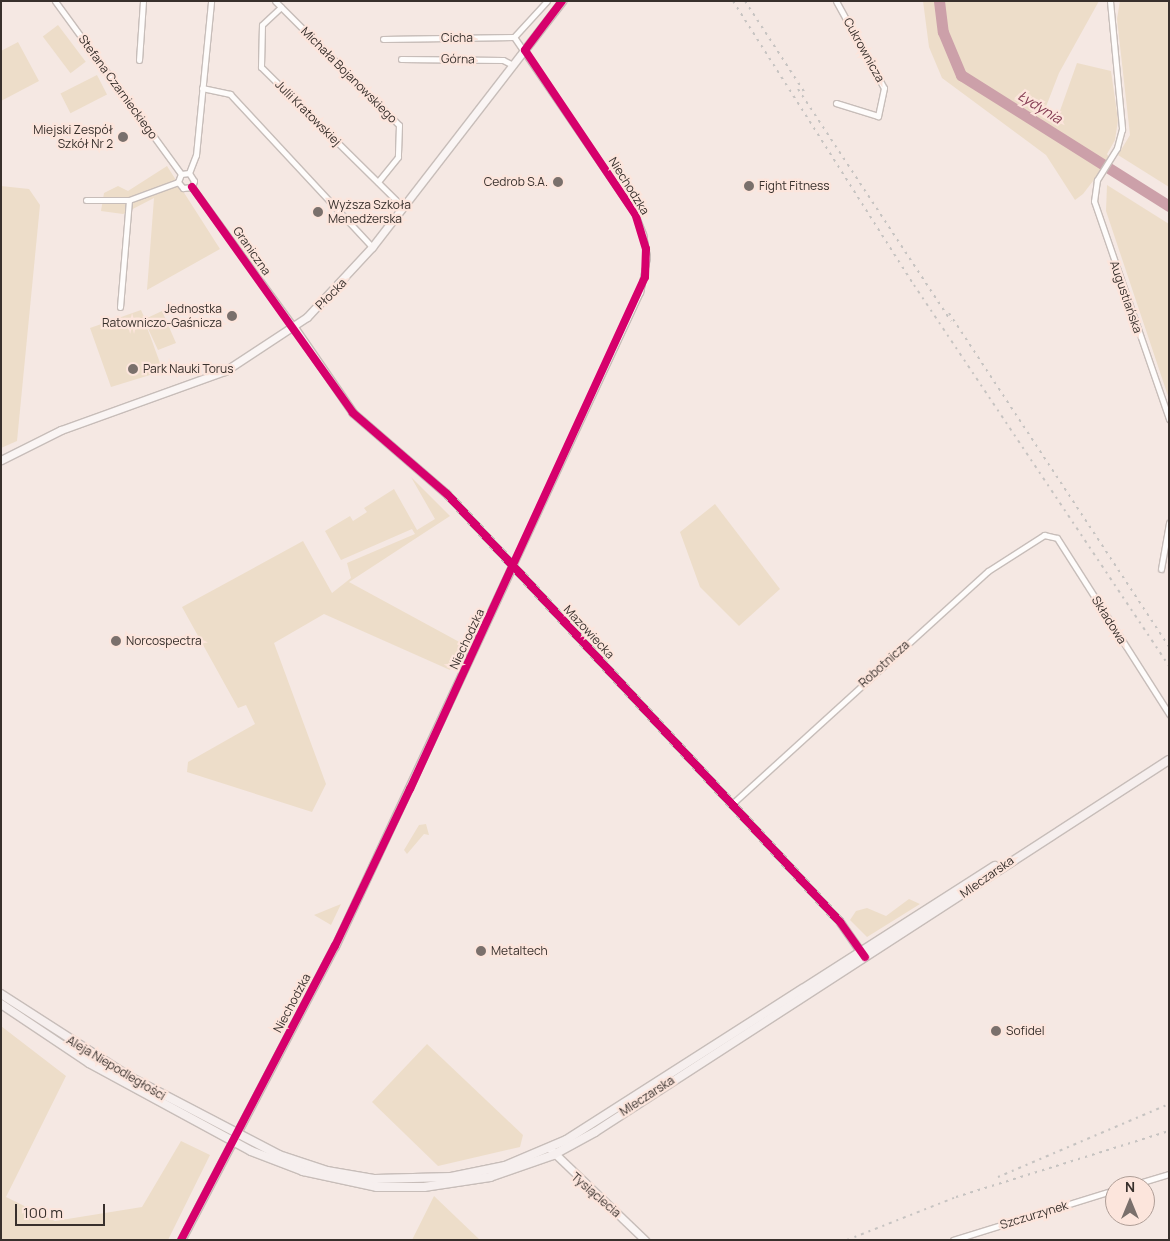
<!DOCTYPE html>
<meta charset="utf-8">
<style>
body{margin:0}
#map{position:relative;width:1170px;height:1241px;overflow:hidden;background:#f5e8e3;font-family:Manrope,sans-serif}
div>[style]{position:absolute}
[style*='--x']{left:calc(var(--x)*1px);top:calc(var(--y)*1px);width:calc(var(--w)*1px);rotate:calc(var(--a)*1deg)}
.green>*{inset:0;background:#edddc9;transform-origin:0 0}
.river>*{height:11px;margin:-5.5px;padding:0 5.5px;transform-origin:5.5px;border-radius:5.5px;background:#cca0a9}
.roads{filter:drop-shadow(1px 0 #c7bdb9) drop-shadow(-1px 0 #c7bdb9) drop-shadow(0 1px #c7bdb9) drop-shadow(0 -1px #c7bdb9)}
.street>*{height:5px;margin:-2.5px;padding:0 2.5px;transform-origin:2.5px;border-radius:2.5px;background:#fefcfb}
.secondary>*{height:7px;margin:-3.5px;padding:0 3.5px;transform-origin:3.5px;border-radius:3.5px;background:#faf5f4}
.primary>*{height:8px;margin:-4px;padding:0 4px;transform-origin:4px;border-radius:4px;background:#f6efee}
.rail>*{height:2px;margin-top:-1px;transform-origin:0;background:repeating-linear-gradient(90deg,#c6c3c1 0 2.5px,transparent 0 7.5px)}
.cycleway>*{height:8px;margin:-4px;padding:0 4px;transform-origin:4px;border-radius:4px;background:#d6006c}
.dots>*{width:14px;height:14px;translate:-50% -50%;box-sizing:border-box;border:2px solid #fce5dc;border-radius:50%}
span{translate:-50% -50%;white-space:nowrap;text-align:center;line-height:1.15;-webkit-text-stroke:4.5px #fce5dc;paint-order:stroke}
.street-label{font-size:12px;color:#38302c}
.poi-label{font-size:12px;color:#38302c}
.right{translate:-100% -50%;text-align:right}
.left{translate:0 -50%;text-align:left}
.water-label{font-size:14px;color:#843a52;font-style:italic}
.frame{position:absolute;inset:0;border:2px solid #38302c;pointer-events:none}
.north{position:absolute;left:1105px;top:1176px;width:50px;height:50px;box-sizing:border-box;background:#fce5dc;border:1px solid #ae9d96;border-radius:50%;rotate:0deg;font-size:14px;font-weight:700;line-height:20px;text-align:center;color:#38302c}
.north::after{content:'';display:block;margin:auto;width:18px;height:22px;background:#7a706c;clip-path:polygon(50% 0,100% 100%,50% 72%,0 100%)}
.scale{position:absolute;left:15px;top:1204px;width:90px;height:22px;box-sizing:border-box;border:2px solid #38302c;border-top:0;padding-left:6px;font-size:15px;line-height:18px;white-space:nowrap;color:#38302c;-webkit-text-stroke:4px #fce5dc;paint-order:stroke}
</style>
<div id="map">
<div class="green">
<i style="clip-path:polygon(923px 1px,1099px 1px,1059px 73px,1042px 117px,1056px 122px,1077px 63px,1111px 71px,1118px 120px,1115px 140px,1107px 154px,1110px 159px,1083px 194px,1075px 200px,1046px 155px,942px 78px,929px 47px)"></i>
<i style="clip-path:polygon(1120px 1px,1169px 1px,1169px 187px,1118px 155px,1130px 135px,1117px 19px)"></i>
<i style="left:58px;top:25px;width:46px;height:19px;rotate:53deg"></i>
<i style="clip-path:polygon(18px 42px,39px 81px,1px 101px,1px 51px)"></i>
<i style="left:97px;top:75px;width:22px;height:41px;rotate:63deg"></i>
<i style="clip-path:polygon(167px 166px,220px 249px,147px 290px,154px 198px,123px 214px,101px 211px,104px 193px,118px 186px,128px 191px)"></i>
<i style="clip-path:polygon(1107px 185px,1169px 224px,1169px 399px,1106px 211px)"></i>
<i style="clip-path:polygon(1px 186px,29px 189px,40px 205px,17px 441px,1px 448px)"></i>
<i style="clip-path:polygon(141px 310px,145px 319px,162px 311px,176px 343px,158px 350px,145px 322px,163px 371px,111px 387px,90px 328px)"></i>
<i style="clip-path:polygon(411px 477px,450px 516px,349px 582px,463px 644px,450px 670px,324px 614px,274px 643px,326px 784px,312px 812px,187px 772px,188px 762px,255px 724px,246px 705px,238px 708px,182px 607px,303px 541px,332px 593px,351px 578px,347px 563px,415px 534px,412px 529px,341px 560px,325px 531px,350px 516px,353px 521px,367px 512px,364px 508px,394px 489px,417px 530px,435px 519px)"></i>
<i style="clip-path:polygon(715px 504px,780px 589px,739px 626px,700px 587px,680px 532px)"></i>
<i style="clip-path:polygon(426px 824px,429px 835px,424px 834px,407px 854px,404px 850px,419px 825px)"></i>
<i style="clip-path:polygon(909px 899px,920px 904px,867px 937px,850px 920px,856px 911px,867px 908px,886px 916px)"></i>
<i style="clip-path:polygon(341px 904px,331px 925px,314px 915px)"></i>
<i style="clip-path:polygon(1px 1026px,66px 1076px,6px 1197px,55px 1221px,142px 1207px,181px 1141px,210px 1155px,168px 1240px,1px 1240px)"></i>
<i style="clip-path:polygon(427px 1044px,523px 1135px,520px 1147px,438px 1166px,372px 1102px)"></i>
<i style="clip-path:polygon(434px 1196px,480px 1240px,412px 1240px)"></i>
</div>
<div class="river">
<i style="--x:939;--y:1;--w:31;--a:83"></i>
<i style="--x:943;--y:32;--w:47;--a:67.3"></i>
<i style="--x:961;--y:75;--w:246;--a:32.2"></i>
</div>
<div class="roads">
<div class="street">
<i style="--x:55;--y:1;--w:214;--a:53.9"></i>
<i style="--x:275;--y:1;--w:175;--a:45"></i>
<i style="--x:399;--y:125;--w:32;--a:92"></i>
<i style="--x:398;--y:157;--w:32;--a:129"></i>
<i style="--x:836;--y:1;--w:99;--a:61.1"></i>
<i style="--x:884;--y:88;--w:29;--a:102"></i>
<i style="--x:878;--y:116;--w:44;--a:-162.8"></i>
<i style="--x:1110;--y:1;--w:129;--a:84.6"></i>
<i style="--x:1122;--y:129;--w:20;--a:105"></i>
<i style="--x:1117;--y:148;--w:38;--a:122"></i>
<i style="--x:1097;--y:180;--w:21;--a:98"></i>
<i style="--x:1094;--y:201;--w:231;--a:71"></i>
<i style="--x:281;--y:7;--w:26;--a:137"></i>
<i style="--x:262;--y:25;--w:42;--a:91.4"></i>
<i style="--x:261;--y:67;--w:199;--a:44.6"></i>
<i style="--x:514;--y:37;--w:49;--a:-47.5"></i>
<i style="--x:383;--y:39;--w:131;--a:-0.9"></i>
<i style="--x:514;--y:37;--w:214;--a:55.6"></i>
<i style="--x:635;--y:214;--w:22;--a:68"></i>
<i style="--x:643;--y:234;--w:23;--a:80"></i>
<i style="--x:647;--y:257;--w:36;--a:101"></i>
<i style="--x:640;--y:292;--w:301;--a:114.9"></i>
<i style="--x:401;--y:59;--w:102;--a:0.6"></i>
<i style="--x:503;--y:60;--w:11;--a:27"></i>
<i style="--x:139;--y:60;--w:59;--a:-86.1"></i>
<i style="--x:202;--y:88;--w:29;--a:12"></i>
<i style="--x:230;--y:94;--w:209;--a:47.1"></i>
<i style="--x:189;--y:173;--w:19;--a:-69"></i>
<i style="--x:196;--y:155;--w:155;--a:-84.4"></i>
<i style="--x:189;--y:173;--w:8;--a:173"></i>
<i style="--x:181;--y:174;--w:9;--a:111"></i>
<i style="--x:178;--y:182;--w:8;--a:50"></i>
<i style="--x:183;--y:188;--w:9;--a:-6"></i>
<i style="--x:189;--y:173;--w:9;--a:58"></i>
<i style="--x:194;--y:181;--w:6;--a:108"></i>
<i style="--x:192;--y:187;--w:173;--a:53.9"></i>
<i style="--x:86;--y:200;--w:43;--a:0"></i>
<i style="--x:129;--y:200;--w:52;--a:-20.2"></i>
<i style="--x:120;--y:307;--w:107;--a:-85.2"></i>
<i style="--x:1161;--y:569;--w:47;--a:-80.1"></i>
<i style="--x:732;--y:804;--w:346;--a:-42.3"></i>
<i style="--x:988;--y:571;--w:67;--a:-32.7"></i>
<i style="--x:1044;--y:535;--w:13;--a:13"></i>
<i style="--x:1057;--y:538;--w:209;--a:57.5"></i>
<i style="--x:1129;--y:1186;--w:42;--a:-16.7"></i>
<i style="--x:953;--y:1240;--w:170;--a:-17.2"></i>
</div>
<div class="secondary">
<i style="--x:294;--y:327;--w:104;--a:55.5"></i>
<i style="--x:353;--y:413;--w:124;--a:40.8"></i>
<i style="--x:447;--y:494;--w:581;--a:47.44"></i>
<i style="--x:840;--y:922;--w:40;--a:55.1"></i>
<i style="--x:1;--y:460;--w:67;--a:-26.6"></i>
<i style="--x:61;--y:430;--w:174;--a:-19.8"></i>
<i style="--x:225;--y:371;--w:98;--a:-33.4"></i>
<i style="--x:307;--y:317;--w:96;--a:-47.1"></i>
<i style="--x:372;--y:247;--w:311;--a:-52.3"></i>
<i style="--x:549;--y:1148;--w:133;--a:43.8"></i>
<i style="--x:181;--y:1240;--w:332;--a:-62.4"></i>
<i style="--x:335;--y:946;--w:421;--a:-65"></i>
</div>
<div class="primary">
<i style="--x:1;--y:994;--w:153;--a:32.8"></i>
<i style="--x:130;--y:1077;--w:168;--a:27.6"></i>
<i style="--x:279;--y:1155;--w:51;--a:18.4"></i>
<i style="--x:327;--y:1171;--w:49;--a:9.5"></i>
<i style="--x:375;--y:1179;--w:76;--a:-1.5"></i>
<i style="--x:451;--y:1177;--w:55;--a:-11.5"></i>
<i style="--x:505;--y:1166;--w:66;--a:-23.1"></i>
<i style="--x:566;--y:1140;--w:509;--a:-32.57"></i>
<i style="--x:1;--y:1004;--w:106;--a:33.8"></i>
<i style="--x:89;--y:1063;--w:184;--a:28.5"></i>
<i style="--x:251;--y:1151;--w:56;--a:21"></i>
<i style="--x:303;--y:1171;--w:76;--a:12.2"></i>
<i style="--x:377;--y:1187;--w:47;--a:0"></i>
<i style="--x:424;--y:1187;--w:67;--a:-8.6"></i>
<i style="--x:490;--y:1177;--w:67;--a:-19.2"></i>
<i style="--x:553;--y:1155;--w:48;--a:-28.7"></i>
<i style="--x:595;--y:1132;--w:684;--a:-32.95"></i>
</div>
</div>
<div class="rail">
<i style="--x:733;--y:1;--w:337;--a:57.5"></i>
<i style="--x:914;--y:285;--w:458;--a:56.2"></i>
<i style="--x:745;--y:1;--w:110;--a:56.9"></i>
<i style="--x:798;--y:89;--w:278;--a:56.6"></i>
<i style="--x:949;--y:313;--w:400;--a:56.6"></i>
<i style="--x:998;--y:1177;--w:186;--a:-23.1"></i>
<i style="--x:847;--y:1240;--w:117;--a:-21.5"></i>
<i style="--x:956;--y:1197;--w:223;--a:-17.2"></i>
</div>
<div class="cycleway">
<i style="--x:192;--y:187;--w:277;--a:54.5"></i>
<i style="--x:353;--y:413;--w:124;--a:40.8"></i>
<i style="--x:447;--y:494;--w:581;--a:47.44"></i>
<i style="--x:840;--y:922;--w:43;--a:54.5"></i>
<i style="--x:181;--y:1240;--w:332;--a:-62.4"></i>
<i style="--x:335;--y:946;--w:174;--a:-64.5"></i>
<i style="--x:410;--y:789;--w:563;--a:-65.35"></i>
<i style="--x:645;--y:277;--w:28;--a:-88"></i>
<i style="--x:646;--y:249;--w:37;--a:-107"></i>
<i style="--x:635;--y:214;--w:197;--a:-123.9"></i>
<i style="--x:525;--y:50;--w:61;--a:-52.9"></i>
</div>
<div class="dots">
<i style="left:123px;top:137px;background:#7a706c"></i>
<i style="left:558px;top:182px;background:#7a706c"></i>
<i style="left:749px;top:186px;background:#7a706c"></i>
<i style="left:318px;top:212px;background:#7a706c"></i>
<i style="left:232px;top:316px;background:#7a706c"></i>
<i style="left:133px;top:369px;background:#7a706c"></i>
<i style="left:116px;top:641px;background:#7a706c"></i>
<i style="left:481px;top:951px;background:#7a706c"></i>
<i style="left:996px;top:1031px;background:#7a706c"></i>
</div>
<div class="street-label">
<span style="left:457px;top:38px">Cicha</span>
<span style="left:864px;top:50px;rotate:61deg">Cukrownicza</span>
<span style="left:458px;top:59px;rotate:1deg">Górna</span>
<span style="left:349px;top:75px;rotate:45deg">Michała Bojanowskiego</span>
<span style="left:118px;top:87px;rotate:54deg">Stefana Czarnieckiego</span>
<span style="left:308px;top:113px;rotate:45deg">Julii Kratowskiej</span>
<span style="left:629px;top:186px;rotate:58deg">Niechodzka</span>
<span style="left:252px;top:251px;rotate:55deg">Graniczna</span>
<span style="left:331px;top:294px;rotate:-45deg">Płocka</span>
<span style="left:1126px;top:297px;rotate:71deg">Augustiańska</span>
<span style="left:1109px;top:620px;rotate:58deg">Składowa</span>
<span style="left:589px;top:632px;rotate:47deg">Mazowiecka</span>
<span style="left:467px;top:639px;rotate:-65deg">Niechodzka</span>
<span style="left:884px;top:664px;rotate:-42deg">Robotnicza</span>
<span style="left:987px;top:877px;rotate:-35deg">Mleczarska</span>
<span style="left:292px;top:1003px;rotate:-62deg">Niechodzka</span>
<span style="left:116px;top:1068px;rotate:31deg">Aleja Niepodległości</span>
<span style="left:647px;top:1096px;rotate:-33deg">Mleczarska</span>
<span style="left:596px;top:1195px;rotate:41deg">Tysiąclecia</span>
<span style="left:1034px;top:1215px;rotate:-17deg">Szczurzynek</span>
</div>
<div class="poi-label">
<span class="right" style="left:113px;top:137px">Miejski Zespół<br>Szkół Nr 2</span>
<span class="right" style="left:548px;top:182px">Cedrob S.A.</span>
<span class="left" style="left:759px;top:186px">Fight Fitness</span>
<span class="left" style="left:328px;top:212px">Wyższa Szkoła<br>Menedżerska</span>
<span class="right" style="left:222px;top:316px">Jednostka<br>Ratowniczo-Gaśnicza</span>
<span class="left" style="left:143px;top:369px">Park Nauki Torus</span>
<span class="left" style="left:126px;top:641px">Norcospectra</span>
<span class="left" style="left:491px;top:951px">Metaltech</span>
<span class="left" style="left:1006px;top:1031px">Sofidel</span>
</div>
<div class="water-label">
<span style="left:1040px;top:107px;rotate:32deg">Łydynia</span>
</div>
<div class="frame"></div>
<div class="north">N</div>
<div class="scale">100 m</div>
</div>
